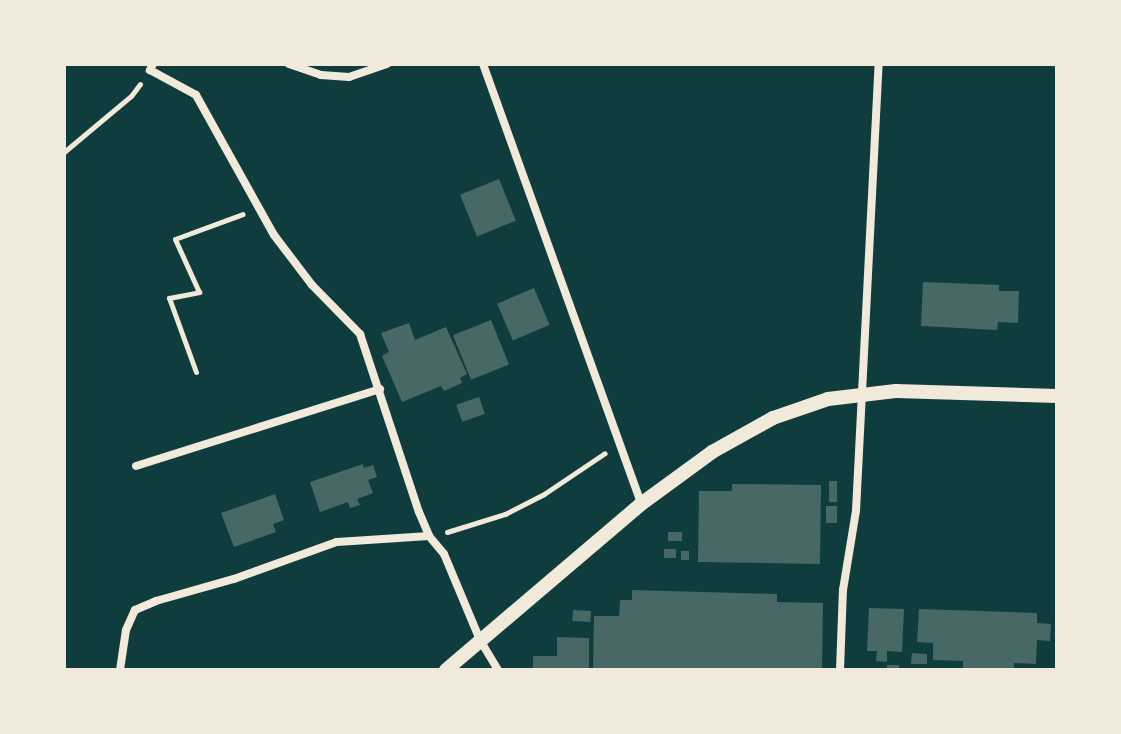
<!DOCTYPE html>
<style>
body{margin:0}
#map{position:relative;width:1121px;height:734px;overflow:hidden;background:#0f3d3e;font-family:Arial,sans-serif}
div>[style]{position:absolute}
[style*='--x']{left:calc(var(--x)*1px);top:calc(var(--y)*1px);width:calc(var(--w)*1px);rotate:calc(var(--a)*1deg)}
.building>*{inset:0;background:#486865;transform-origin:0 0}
.path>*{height:5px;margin:-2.5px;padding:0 2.5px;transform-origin:2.5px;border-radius:2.5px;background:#f1e9da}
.minor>*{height:8px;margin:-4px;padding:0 4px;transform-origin:4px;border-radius:4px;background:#f1e9da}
.tertiary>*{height:14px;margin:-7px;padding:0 7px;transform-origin:7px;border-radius:7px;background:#f1e9da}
span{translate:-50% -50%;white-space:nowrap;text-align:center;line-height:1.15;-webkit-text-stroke:7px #f1e9da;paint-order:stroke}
.frame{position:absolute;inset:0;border:66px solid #f1e9da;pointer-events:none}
</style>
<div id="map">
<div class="building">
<i style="left:499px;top:179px;width:45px;height:42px;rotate:68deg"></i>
<i style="clip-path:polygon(923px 282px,999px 285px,999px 291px,1019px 291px,1018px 323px,998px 322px,997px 330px,921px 326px)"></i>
<i style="left:534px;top:288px;width:40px;height:40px;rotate:67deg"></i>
<i style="left:491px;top:320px;width:48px;height:41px;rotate:68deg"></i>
<i style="clip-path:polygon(409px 323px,415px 340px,446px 327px,467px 374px,460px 378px,462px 383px,444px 391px,441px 386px,402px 402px,382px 356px,389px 352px,381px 333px)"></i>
<i style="left:479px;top:397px;width:18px;height:24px;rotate:71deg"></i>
<i style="clip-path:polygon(363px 464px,364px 468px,373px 465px,377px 477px,368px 480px,373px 493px,357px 499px,360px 505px,350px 508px,348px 502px,320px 512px,310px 482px)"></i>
<i style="left:829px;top:481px;width:8px;height:21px"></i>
<i style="clip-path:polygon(732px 484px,821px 485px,820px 564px,698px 562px,699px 491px,732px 491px)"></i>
<i style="clip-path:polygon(275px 494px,284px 520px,273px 524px,276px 532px,234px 547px,221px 513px)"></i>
<i style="left:826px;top:506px;width:11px;height:17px"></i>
<i style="left:668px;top:532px;width:14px;height:9px"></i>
<i style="left:664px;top:549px;width:12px;height:9px"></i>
<i style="left:681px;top:551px;width:8px;height:9px"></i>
<i style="clip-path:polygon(632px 590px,777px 594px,777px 602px,823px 603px,822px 670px,593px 670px,594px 616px,619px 616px,620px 600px,632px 600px)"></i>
<i style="clip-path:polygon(869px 608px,904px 609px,902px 652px,887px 651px,887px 662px,876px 661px,877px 651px,867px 651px)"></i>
<i style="clip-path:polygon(919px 609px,1037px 613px,1037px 623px,1051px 624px,1050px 641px,1037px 640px,1036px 664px,1014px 663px,1014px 670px,963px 670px,963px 661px,933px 660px,933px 643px,917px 642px)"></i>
<i style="left:573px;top:610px;width:18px;height:11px;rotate:3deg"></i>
<i style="clip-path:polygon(557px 637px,589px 638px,589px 670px,533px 670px,533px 656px,557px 656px)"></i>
<i style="clip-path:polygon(912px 653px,927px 654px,927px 664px,911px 664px)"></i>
<i style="left:887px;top:665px;width:12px;height:5px"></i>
</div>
<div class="path">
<i style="--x:64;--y:152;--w:87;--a:-39.9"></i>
<i style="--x:131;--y:96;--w:15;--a:-53"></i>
<i style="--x:196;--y:372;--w:79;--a:-110"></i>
<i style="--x:169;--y:298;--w:31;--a:-11"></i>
<i style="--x:199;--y:292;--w:58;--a:-114.4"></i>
<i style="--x:175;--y:239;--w:72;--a:-20.2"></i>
<i style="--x:447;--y:532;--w:61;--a:-17.2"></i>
<i style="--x:505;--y:514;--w:44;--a:-27.1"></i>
<i style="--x:544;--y:494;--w:73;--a:-33.9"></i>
</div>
<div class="minor">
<i style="--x:153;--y:64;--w:7;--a:117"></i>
<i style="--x:150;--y:70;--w:52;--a:28.5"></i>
<i style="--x:196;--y:95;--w:160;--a:60.9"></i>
<i style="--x:274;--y:235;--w:63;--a:52.8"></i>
<i style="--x:312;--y:285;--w:69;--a:45.6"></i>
<i style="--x:360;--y:334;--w:188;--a:71.7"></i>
<i style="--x:419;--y:512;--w:26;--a:67"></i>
<i style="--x:429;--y:536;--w:23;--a:50"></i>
<i style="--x:444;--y:554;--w:93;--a:67.3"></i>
<i style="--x:480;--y:640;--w:35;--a:59"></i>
<i style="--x:289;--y:64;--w:34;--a:19"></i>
<i style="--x:321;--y:75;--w:28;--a:4"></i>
<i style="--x:349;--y:77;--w:40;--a:-18.9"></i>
<i style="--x:483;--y:64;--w:468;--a:70.2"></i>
<i style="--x:136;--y:466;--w:256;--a:-17.5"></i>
<i style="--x:120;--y:670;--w:40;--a:-81.5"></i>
<i style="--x:126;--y:630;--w:22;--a:-66"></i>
<i style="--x:135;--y:610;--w:23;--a:-23"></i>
<i style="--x:156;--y:601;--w:81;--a:-15.8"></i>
<i style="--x:234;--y:579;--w:109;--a:-19.8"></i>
<i style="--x:337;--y:542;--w:92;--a:-3.7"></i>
<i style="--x:840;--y:670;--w:80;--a:-87.9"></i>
<i style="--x:843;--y:590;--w:80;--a:-80.7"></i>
<i style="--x:856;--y:511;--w:448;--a:-87.1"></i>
</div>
<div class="tertiary">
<i style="--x:446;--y:670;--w:256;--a:-40.4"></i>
<i style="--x:641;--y:504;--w:88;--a:-36.2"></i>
<i style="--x:712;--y:452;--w:70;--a:-29.1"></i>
<i style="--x:773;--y:418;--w:58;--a:-19.1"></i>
<i style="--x:828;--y:399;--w:68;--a:-6.7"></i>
<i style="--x:896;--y:391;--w:161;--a:1.8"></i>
</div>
<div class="frame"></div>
</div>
